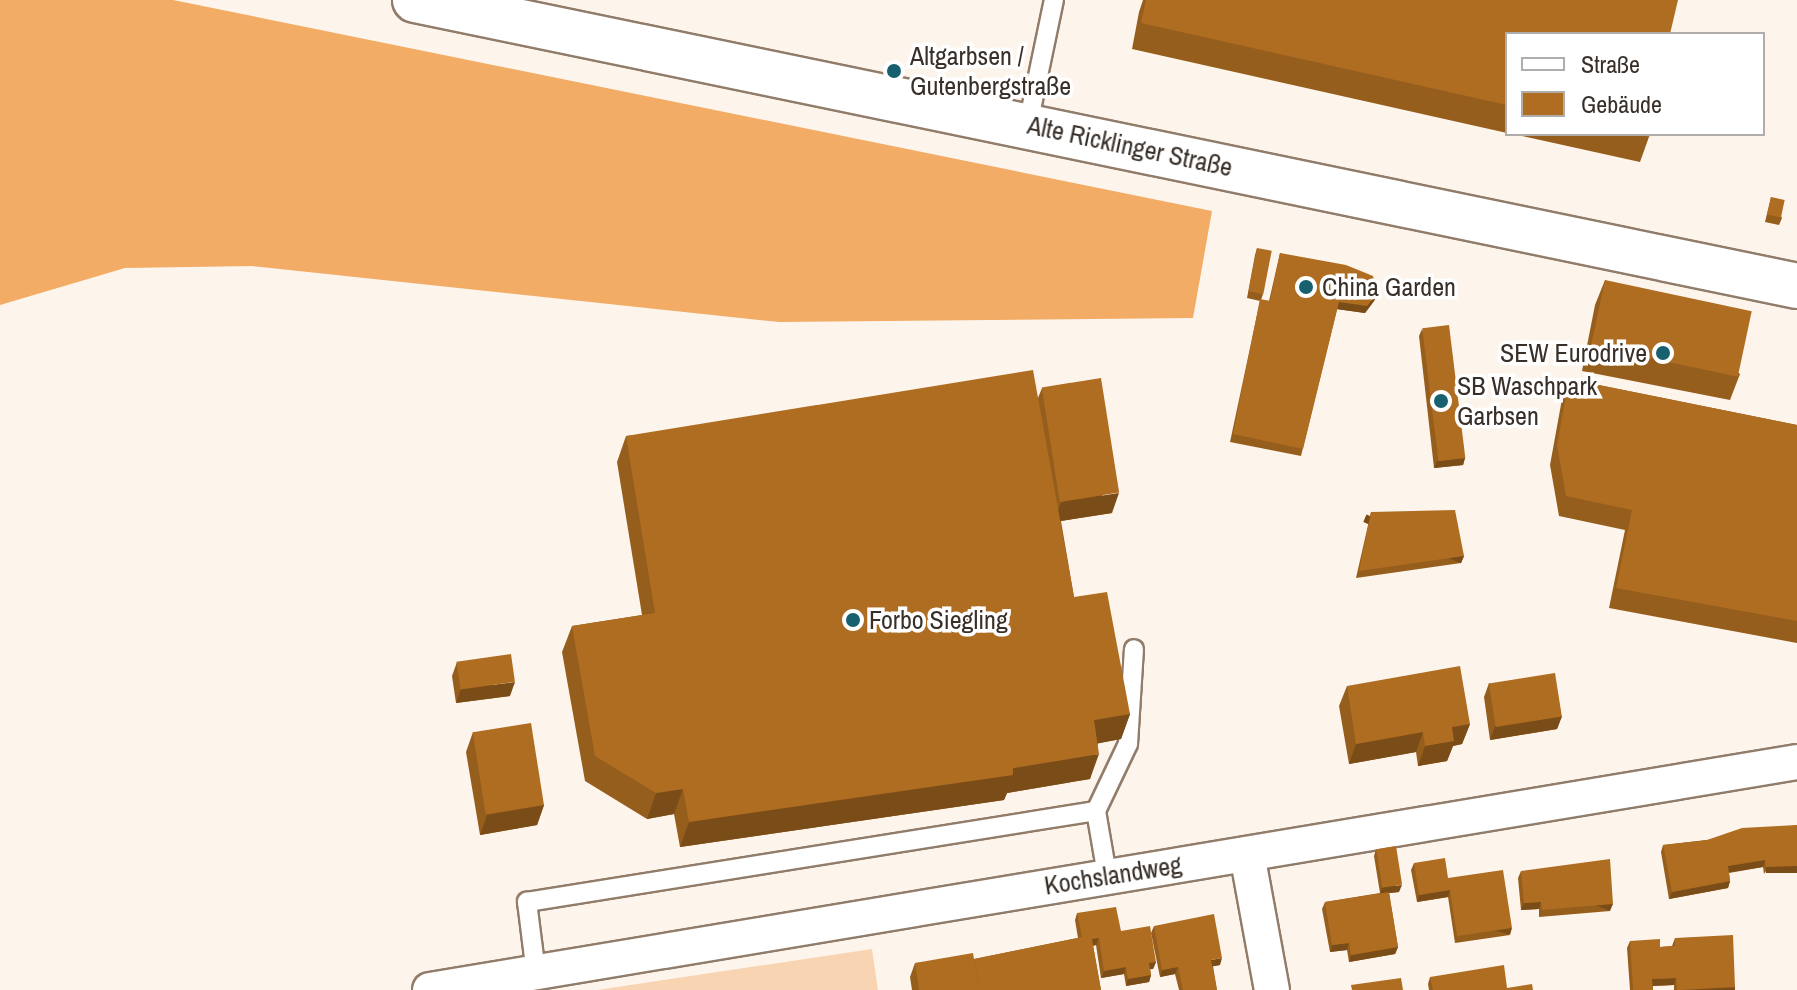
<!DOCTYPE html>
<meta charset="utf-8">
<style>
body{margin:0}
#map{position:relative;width:1797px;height:990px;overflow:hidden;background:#fdf4eb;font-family:"Archivo Narrow",sans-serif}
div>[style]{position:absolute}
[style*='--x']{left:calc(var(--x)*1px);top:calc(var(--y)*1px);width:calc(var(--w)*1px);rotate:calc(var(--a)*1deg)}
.green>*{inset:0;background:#f9d4b2}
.forest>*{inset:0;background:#f2ac66}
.roads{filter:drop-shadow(2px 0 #917c6a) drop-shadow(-2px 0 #917c6a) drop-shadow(0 2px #917c6a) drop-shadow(0 -2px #917c6a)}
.lane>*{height:18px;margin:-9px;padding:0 9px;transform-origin:9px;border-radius:9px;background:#fff}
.street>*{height:34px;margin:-17px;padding:0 17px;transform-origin:17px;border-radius:17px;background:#fff}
.secondary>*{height:44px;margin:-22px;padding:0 22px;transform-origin:22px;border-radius:22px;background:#fff}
.wall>*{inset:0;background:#965e1d}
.shaded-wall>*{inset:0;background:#7a4c18;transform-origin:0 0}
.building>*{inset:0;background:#af6d22;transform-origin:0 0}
.dots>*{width:22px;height:22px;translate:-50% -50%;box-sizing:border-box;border:4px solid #fff;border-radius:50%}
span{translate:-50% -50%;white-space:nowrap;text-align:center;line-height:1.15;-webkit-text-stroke:7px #fff;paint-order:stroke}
.poi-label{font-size:26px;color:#382f28}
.left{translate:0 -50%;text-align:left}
.right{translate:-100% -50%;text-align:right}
.street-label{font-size:26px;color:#382f28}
.legend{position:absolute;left:1505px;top:32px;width:260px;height:104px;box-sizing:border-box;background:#fff;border:2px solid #afaca9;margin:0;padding:10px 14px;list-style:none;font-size:24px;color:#382f28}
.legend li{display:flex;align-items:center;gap:16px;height:40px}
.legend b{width:40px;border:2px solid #afaca9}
</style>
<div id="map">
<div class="green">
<i style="clip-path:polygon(872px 949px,878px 990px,597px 990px)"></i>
</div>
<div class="forest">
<i style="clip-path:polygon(0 0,173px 0,1212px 211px,1193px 318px,779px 322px,252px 266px,125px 268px,0 305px)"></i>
</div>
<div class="roads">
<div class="lane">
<i style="--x:1028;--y:124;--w:127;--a:-78.2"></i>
<i style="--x:1096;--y:811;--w:74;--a:-64.5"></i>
<i style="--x:1128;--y:744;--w:95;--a:-86.4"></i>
<i style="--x:536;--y:973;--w:72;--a:-97.2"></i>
<i style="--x:527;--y:902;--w:576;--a:-9.09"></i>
<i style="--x:1096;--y:811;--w:65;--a:80.2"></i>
</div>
<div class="street">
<i style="--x:1247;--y:854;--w:138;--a:79.6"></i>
<i style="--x:430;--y:990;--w:1386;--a:-9.47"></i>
</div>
<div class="secondary">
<i style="--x:415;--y:0;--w:1411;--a:11.69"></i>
</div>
</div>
<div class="wall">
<i style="clip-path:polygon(1143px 0,1678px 0,1507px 34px,1507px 133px,1132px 49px,1139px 12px)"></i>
<i style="clip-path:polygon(1513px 134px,1650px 134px,1640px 162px)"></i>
<i style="clip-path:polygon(1771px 197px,1782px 218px,1779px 225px,1765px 222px)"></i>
<i style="clip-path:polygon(1257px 248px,1263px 294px,1261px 300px,1269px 301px,1280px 253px,1377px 294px,1374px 301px,1365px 313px,1337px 309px,1301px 456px,1230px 442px,1260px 301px,1247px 298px,1255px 255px)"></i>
<i style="clip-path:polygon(1605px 280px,1740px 374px,1730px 400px,1582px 371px,1595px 305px)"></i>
<i style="clip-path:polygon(1422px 329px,1465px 458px,1463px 465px,1434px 468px,1419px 336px)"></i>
<i style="clip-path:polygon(1569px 379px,1797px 425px,1797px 643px,1609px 608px,1625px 530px,1559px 516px,1550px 465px,1562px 399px)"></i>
<i style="clip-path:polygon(1042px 388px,1112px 513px,1061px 521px,1074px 597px,1130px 714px,1121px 739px,1098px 743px,1090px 779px,1007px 793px,1004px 800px,680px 847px,674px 814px,647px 819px,585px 781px,562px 652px,572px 626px,642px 615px,617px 462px,626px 436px,1038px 398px)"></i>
<i style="clip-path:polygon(1371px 512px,1464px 556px,1461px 563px,1356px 578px)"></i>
<i style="clip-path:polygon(457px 662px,510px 696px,456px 703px,452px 676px)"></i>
<i style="clip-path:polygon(1489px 683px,1562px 716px,1557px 729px,1490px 740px,1484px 697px)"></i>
<i style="clip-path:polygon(1347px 686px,1470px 724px,1462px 744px,1453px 746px,1447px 761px,1418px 766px,1416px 752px,1349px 764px,1339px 706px)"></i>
<i style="clip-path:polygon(473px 732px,544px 805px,537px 825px,480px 835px,466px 752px)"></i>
<i style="clip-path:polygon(1797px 825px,1764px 874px,1763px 867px,1729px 873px,1730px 881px,1728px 888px,1669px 899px,1661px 852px,1663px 845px,1707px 840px)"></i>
<i style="clip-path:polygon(1376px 849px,1399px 892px,1389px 893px,1398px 947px,1395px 954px,1349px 962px,1347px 950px,1330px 952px,1322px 909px,1325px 902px,1380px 893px,1374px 856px)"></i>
<i style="clip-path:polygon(1414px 863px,1448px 878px,1510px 935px,1455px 943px,1448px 897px,1417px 902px,1411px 870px)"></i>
<i style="clip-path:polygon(1521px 871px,1610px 911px,1539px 917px,1539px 909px,1521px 910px,1518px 878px)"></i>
<i style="clip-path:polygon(1077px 913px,1121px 931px,1156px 962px,1153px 969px,1150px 969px,1151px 975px,1149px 982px,1126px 986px,1124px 974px,1101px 978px,1096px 945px,1093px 946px,1101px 990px,912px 990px,910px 977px,915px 963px,974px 959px,1078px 938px,1075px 920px)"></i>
<i style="clip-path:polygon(1154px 926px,1220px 965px,1213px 966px,1217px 990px,1179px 990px,1175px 974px,1160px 977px,1151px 933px)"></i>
<i style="clip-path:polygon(1675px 938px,1735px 990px,1674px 990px,1674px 985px,1653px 986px,1653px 990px,1630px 990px,1627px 948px,1630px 941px,1660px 947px,1672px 946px)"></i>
<i style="clip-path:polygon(1430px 977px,1507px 988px,1533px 990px,1429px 990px,1428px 984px)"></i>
</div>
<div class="shaded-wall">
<i style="clip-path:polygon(1377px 294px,1374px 301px,1365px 313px,1336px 309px,1339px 302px)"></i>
<i style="clip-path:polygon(1465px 458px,1463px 465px,1434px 468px,1437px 461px)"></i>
<i style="clip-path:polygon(1119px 493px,1112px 513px,1054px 522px,1061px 502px)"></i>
<i style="left:1464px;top:556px;width:8px;height:106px;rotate:113deg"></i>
<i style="clip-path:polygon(515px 682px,510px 696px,456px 703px,461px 689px)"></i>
<i style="clip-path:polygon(1130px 714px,1121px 739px,1085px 746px,1094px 720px)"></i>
<i style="clip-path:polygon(1562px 716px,1557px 729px,1490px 740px,1495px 726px)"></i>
<i style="clip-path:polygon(1470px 724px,1462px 744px,1453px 746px,1447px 761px,1418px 766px,1425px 746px,1452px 727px)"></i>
<i style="clip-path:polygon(1423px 732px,1416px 752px,1349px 764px,1356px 744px)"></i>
<i style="clip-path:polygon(1099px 754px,1090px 779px,1007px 793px,1004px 800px,680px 847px,689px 822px)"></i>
<i style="clip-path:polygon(683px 789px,674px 814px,647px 819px,656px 793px)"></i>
<i style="clip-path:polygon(544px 805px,537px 825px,480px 835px,487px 815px)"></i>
<i style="clip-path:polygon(1765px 860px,1763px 867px,1725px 873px,1728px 866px)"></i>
<i style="left:1797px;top:866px;width:7px;height:31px;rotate:90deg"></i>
<i style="clip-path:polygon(1730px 881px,1728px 888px,1669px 899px,1672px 892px)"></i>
<i style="clip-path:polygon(1402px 885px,1399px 892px,1380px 894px,1382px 887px)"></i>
<i style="clip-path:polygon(1450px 890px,1448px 897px,1417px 902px,1419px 895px)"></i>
<i style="clip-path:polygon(1541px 902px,1539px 909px,1521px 910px,1524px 903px)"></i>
<i style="left:1613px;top:904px;width:8px;height:71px;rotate:113deg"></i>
<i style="left:1512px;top:928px;width:7px;height:56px;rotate:106deg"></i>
<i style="clip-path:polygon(1099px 938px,1096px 945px,1089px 946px,1092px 939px)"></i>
<i style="clip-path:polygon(1349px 943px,1347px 950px,1330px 952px,1332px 945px)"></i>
<i style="clip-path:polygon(1398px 947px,1395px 954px,1349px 962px,1351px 955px)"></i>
<i style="clip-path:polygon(1222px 958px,1220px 965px,1209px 967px,1211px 960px)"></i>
<i style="clip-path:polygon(1156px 962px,1153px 969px,1146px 970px,1149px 963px)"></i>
<i style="clip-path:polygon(1126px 967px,1124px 974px,1101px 978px,1104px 971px)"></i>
<i style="clip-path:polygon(1178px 967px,1175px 974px,1160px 977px,1162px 970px)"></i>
<i style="clip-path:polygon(1151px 975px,1149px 982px,1126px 986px,1128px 979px)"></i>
<i style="clip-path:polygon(1676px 978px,1674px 985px,1650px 986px,1652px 979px)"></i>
<i style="clip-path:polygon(1735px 987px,1735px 990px,1687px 990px)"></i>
</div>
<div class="building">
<i style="clip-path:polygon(1146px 0,1678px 0,1670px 34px,1507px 34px,1507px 105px,1141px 23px)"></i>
<i style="clip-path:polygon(1635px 134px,1650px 134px,1649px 137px)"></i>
<i style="left:1771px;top:197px;width:14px;height:18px;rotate:12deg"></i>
<i style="left:1257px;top:248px;width:15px;height:44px;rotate:11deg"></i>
<i style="clip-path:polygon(1280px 253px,1346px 265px,1373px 276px,1377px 294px,1367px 306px,1339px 302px,1303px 449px,1233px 434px,1260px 299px,1270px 301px)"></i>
<i style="left:1605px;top:280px;width:150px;height:67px;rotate:12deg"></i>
<i style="left:1449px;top:325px;width:134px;height:27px;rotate:83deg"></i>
<i style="clip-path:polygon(1033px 370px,1074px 597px,1107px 592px,1130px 714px,1094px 720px,1099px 754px,1013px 768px,1013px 775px,689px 822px,683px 789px,656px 793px,595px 756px,572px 626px,655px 613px,626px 436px)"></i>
<i style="left:1101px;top:378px;width:116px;height:60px;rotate:81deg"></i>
<i style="clip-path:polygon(1569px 379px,1797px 425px,1797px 621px,1616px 588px,1632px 510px,1566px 496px,1557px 445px)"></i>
<i style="clip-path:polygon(1455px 510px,1464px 556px,1359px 571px,1371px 512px)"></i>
<i style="left:511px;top:654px;width:28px;height:55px;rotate:82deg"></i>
<i style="clip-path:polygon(1460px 666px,1470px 724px,1452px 727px,1454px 741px,1425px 746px,1423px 732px,1356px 744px,1347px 686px)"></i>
<i style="left:1555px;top:673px;width:44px;height:67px;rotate:81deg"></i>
<i style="left:531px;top:723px;width:83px;height:59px;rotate:81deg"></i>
<i style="clip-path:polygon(1797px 825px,1797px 866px,1766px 867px,1765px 860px,1728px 866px,1730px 881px,1672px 892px,1663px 845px,1707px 840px,1742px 828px)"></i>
<i style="left:1396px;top:846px;width:39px;height:20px;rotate:81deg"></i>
<i style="clip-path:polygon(1445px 858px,1448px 878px,1503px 870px,1512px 928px,1457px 936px,1450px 890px,1419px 895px,1414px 863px)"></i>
<i style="clip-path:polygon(1610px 859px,1613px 904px,1542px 910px,1541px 902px,1524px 903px,1521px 871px)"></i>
<i style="clip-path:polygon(1389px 892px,1398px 947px,1351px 955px,1349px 943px,1332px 945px,1325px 902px)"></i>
<i style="clip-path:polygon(1116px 907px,1121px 931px,1150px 926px,1156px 962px,1149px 963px,1151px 975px,1128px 979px,1126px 967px,1104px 971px,1099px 938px,1092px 939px,1101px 990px,979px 990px,974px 959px,1082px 937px,1077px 913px)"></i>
<i style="clip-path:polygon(1214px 914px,1222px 958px,1211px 960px,1217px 990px,1183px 990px,1178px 967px,1162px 970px,1154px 926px)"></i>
<i style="clip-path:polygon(1733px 935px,1735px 987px,1677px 990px,1676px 978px,1652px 979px,1653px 990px,1633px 990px,1630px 941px,1660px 939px,1660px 947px,1675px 946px,1675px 938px)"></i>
<i style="clip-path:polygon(973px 953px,979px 990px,919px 990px,915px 963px)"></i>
<i style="clip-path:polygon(1504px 965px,1507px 988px,1532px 984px,1533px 990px,1433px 990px,1430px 977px)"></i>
<i style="clip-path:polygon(1401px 978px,1403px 990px,1352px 990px,1351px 985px)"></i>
</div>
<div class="dots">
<i style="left:894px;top:71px;background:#17606f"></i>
<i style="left:1306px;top:287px;background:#17606f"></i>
<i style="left:1663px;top:353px;background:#17606f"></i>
<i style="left:1441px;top:401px;background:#17606f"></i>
<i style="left:853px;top:620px;background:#17606f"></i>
</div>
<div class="poi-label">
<span class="left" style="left:910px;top:71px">Altgarbsen /<br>Gutenbergstraße</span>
<span class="left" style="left:1322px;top:287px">China Garden</span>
<span class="right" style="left:1647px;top:353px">SEW Eurodrive</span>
<span class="left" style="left:1457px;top:401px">SB Waschpark<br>Garbsen</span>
<span class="left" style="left:869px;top:620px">Forbo Siegling</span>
</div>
<div class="street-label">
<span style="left:1130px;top:146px;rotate:12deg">Alte Ricklinger Straße</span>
<span style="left:1113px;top:875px;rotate:-9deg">Kochslandweg</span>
</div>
<ul class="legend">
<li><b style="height:10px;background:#fff"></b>Straße</li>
<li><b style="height:22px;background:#af6d22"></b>Gebäude</li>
</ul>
</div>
